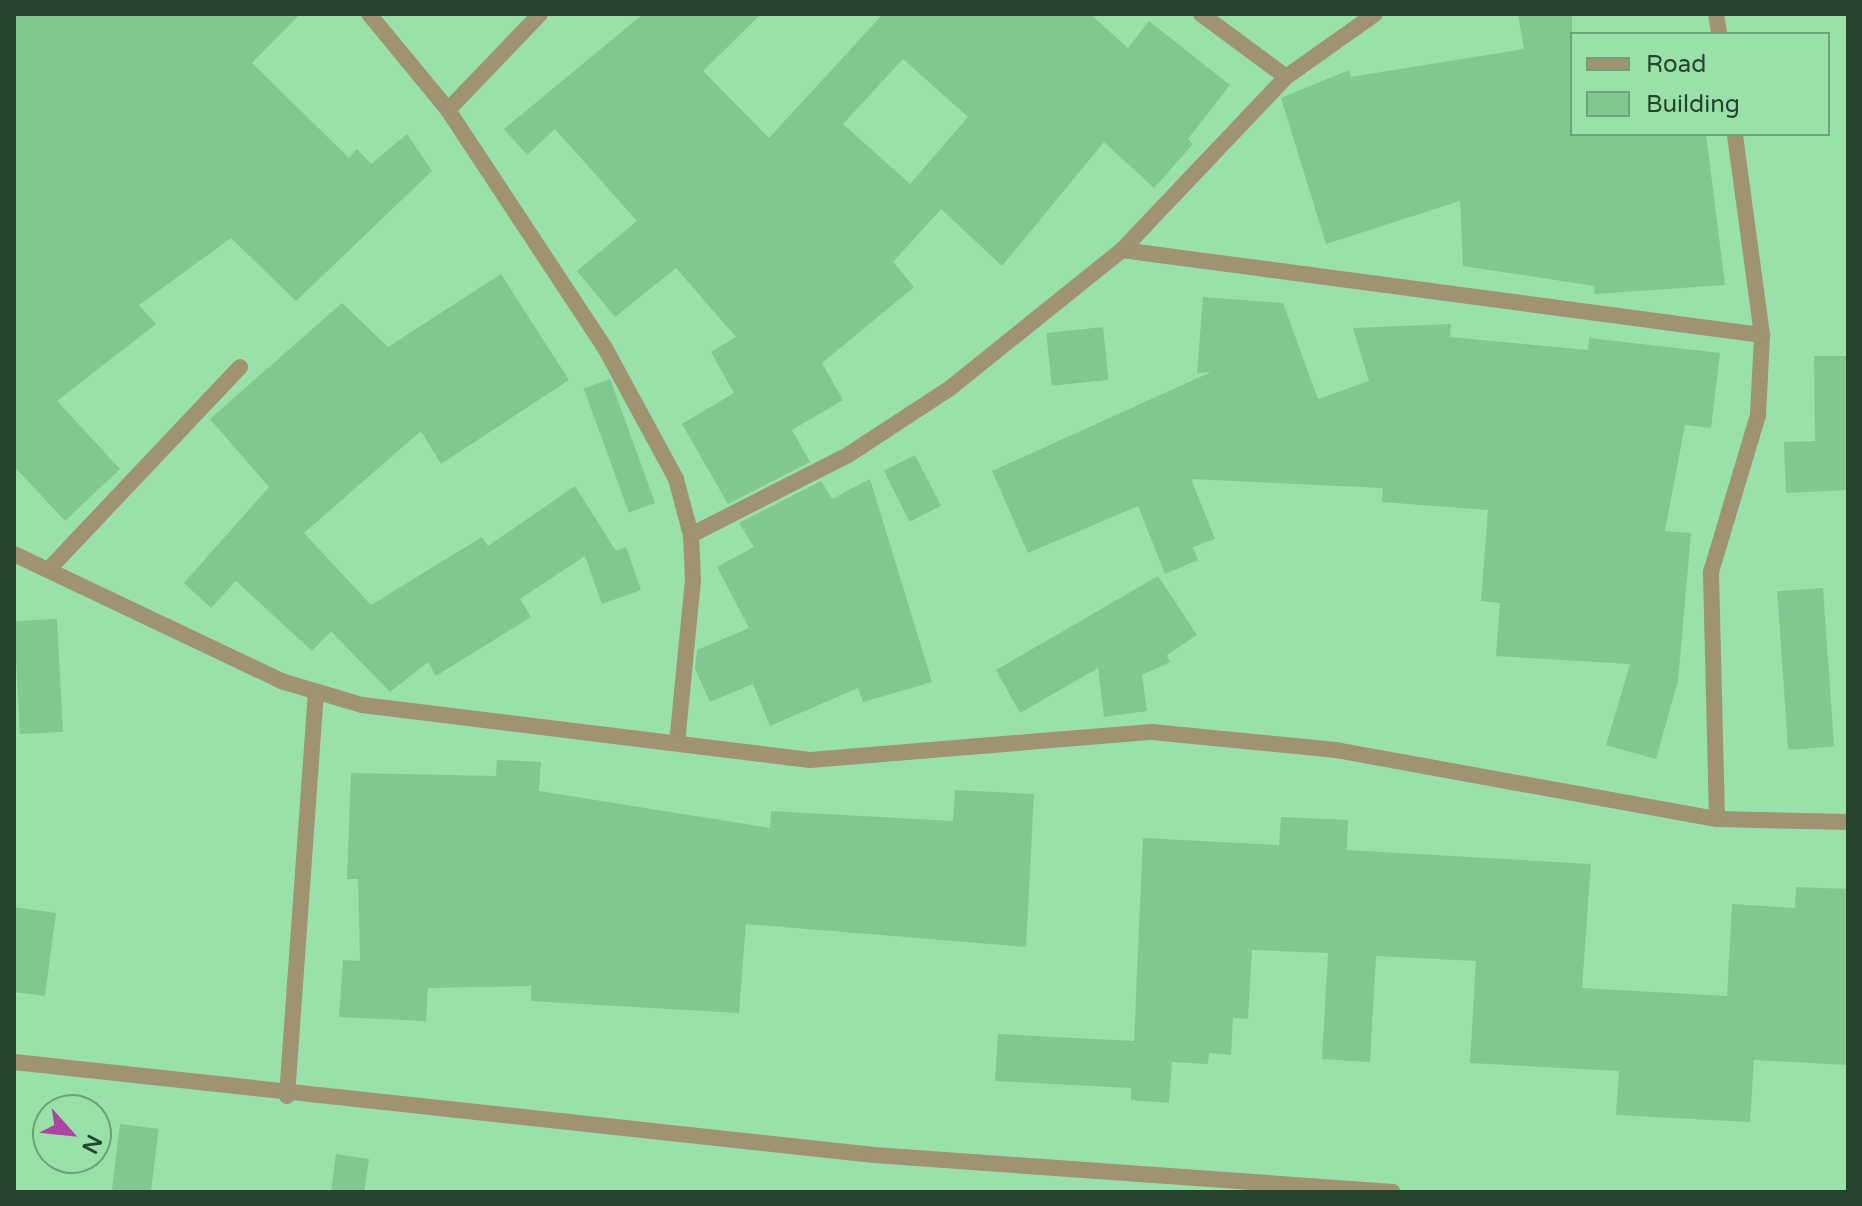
<!DOCTYPE html>
<style>
body{margin:0}
#map{position:relative;width:1862px;height:1206px;overflow:hidden;background:#99e1a9;font-family:"Varela Round",sans-serif}
div>[style]{position:absolute}
[style*='--x']{left:calc(var(--x)*1px);top:calc(var(--y)*1px);width:calc(var(--w)*1px);rotate:calc(var(--a)*1deg)}
.building>*{inset:0;background:#80c790;transform-origin:0 0}
.minor>*{height:16px;margin:-8px;padding:0 8px;transform-origin:8px;border-radius:8px;background:#9f9372}
span{translate:-50% -50%;white-space:nowrap;text-align:center;line-height:1.15;-webkit-text-stroke:8px #99e1a9;paint-order:stroke}
.frame{position:absolute;inset:0;border:16px solid #26432d;pointer-events:none}
.legend{position:absolute;left:1570px;top:32px;width:260px;height:104px;box-sizing:border-box;background:#99e1a9;border:2px solid #6ba277;margin:0;padding:10px 14px;list-style:none;font-size:24px;color:#26432d}
.legend li{display:flex;align-items:center;gap:16px;height:40px}
.legend b{width:40px;border:2px solid #6ba277}
.north{position:absolute;left:32px;top:1094px;width:80px;height:80px;box-sizing:border-box;background:#99e1a9;border:2px solid #6ba277;border-radius:50%;rotate:117deg;font-size:22px;font-weight:700;line-height:32px;text-align:center;color:#26432d}
.north::after{content:'';display:block;margin:auto;width:28px;height:36px;background:#ad44a5;clip-path:polygon(50% 0,100% 100%,50% 72%,0 100%)}
</style>
<div id="map">
<div class="building">
<i style="clip-path:polygon(14px 14px,300px 14px,252px 63px,349px 158px,357px 149px,371px 164px,407px 134px,432px 171px,296px 301px,231px 238px,139px 305px,156px 324px,57px 401px,120px 469px,65px 521px,14px 466px)"></i>
<i style="clip-path:polygon(evenodd,643px 14px,761px 14px,703px 71px,769px 138px,883px 14px,1090px 14px,1128px 48px,1149px 21px,1230px 85px,1188px 139px,1193px 144px,1154px 188px,1104px 142px,1002px 266px,941px 209px,893px 262px,914px 287px,822px 363px,843px 400px,792px 430px,810px 462px,728px 504px,682px 424px,734px 393px,711px 352px,736px 337px,676px 268px,615px 317px,577px 271px,637px 221px,555px 129px,527px 155px,504px 129px,643px 14px,903px 59px,968px 117px,910px 184px,843px 124px,903px 59px)"></i>
<i style="clip-path:polygon(1518px 14px,1572px 14px,1572px 134px,1706px 134px,1725px 285px,1594px 294px,1595px 286px,1463px 266px,1460px 201px,1326px 244px,1281px 98px,1349px 70px,1351px 77px,1524px 49px)"></i>
<i style="clip-path:polygon(501px 274px,569px 380px,441px 464px,421px 431px,304px 533px,371px 605px,482px 537px,488px 546px,575px 486px,616px 551px,626px 547px,641px 590px,602px 604px,585px 556px,520px 599px,531px 617px,436px 676px,428px 662px,390px 692px,331px 631px,312px 651px,236px 581px,211px 608px,184px 583px,269px 487px,210px 419px,342px 303px,388px 347px)"></i>
<i style="clip-path:polygon(1203px 297px,1283px 303px,1318px 399px,1369px 381px,1353px 328px,1451px 324px,1450px 337px,1588px 350px,1589px 338px,1720px 353px,1711px 428px,1685px 425px,1665px 531px,1691px 533px,1678px 681px,1656px 759px,1606px 745px,1630px 664px,1496px 656px,1500px 603px,1481px 601px,1488px 510px,1382px 502px,1383px 488px,1191px 479px,1215px 539px,1193px 547px,1198px 560px,1165px 574px,1138px 506px,1028px 553px,992px 471px,1211px 372px,1197px 373px)"></i>
<i style="left:1103px;top:327px;width:53px;height:57px;rotate:84deg"></i>
<i style="clip-path:polygon(1814px 356px,1848px 356px,1848px 490px,1786px 493px,1784px 442px,1815px 441px)"></i>
<i style="left:610px;top:379px;width:132px;height:28px;rotate:70deg"></i>
<i style="left:915px;top:455px;width:57px;height:35px;rotate:63deg"></i>
<i style="clip-path:polygon(870px 479px,932px 682px,863px 702px,858px 688px,770px 726px,753px 684px,710px 702px,695px 669px,697px 650px,749px 628px,717px 567px,754px 547px,739px 523px,821px 481px,832px 499px)"></i>
<i style="clip-path:polygon(1158px 576px,1197px 635px,1167px 655px,1170px 662px,1142px 675px,1147px 711px,1104px 717px,1098px 668px,1020px 713px,996px 670px)"></i>
<i style="left:1823px;top:588px;width:159px;height:46px;rotate:86deg"></i>
<i style="left:57px;top:619px;width:113px;height:43px;rotate:87deg"></i>
<i style="clip-path:polygon(497px 760px,541px 762px,539px 791px,770px 828px,771px 811px,953px 821px,955px 790px,1034px 794px,1026px 947px,746px 924px,739px 1013px,531px 1001px,531px 986px,428px 988px,426px 1021px,339px 1017px,343px 960px,360px 961px,358px 879px,347px 879px,351px 773px,496px 776px)"></i>
<i style="clip-path:polygon(1281px 817px,1348px 820px,1347px 850px,1591px 864px,1582px 988px,1727px 996px,1732px 904px,1795px 908px,1796px 887px,1848px 889px,1848px 1065px,1754px 1060px,1750px 1122px,1616px 1115px,1619px 1071px,1470px 1063px,1476px 961px,1376px 956px,1370px 1062px,1322px 1059px,1328px 953px,1252px 950px,1248px 1019px,1233px 1018px,1231px 1055px,1209px 1053px,1208px 1064px,1172px 1062px,1169px 1103px,1131px 1100px,1131px 1088px,995px 1081px,998px 1034px,1134px 1041px,1143px 838px,1279px 845px)"></i>
<i style="clip-path:polygon(14px 907px,56px 913px,45px 996px,14px 992px)"></i>
<i style="left:120px;top:1124px;width:39px;height:69px;rotate:7deg"></i>
<i style="clip-path:polygon(336px 1154px,369px 1159px,364px 1192px,331px 1192px)"></i>
</div>
<div class="minor">
<i style="--x:369;--y:14;--w:124;--a:50.5"></i>
<i style="--x:448;--y:110;--w:285;--a:56.6"></i>
<i style="--x:605;--y:348;--w:149;--a:61.5"></i>
<i style="--x:676;--y:479;--w:58;--a:75"></i>
<i style="--x:691;--y:535;--w:45;--a:87.5"></i>
<i style="--x:693;--y:580;--w:163;--a:95.6"></i>
<i style="--x:1201;--y:14;--w:106;--a:36.5"></i>
<i style="--x:1716;--y:14;--w:20;--a:81"></i>
<i style="--x:448;--y:110;--w:133;--a:-46.2"></i>
<i style="--x:1122;--y:250;--w:646;--a:7.57"></i>
<i style="--x:691;--y:535;--w:176;--a:-27"></i>
<i style="--x:848;--y:455;--w:121;--a:-33.2"></i>
<i style="--x:949;--y:389;--w:222;--a:-38.8"></i>
<i style="--x:1122;--y:250;--w:238;--a:-46.5"></i>
<i style="--x:1286;--y:77;--w:109;--a:-35.3"></i>
<i style="--x:14;--y:554;--w:296;--a:25.4"></i>
<i style="--x:281;--y:681;--w:84;--a:16.5"></i>
<i style="--x:362;--y:705;--w:451;--a:7"></i>
<i style="--x:810;--y:760;--w:343;--a:-4.7"></i>
<i style="--x:1152;--y:732;--w:185;--a:5.6"></i>
<i style="--x:1336;--y:750;--w:387;--a:10.3"></i>
<i style="--x:1717;--y:819;--w:131;--a:1.3"></i>
<i style="--x:49;--y:569;--w:278;--a:-46.6"></i>
<i style="--x:1717;--y:819;--w:247;--a:-91.4"></i>
<i style="--x:1711;--y:572;--w:164;--a:-73.3"></i>
<i style="--x:1758;--y:415;--w:80;--a:-87.1"></i>
<i style="--x:1762;--y:335;--w:203;--a:-97.7"></i>
<i style="--x:14;--y:1062;--w:865;--a:6.17"></i>
<i style="--x:874;--y:1155;--w:520;--a:4.08"></i>
<i style="--x:287;--y:1096;--w:403;--a:-85.9"></i>
</div>
<div class="frame"></div>
<ul class="legend">
<li><b style="height:10px;background:#9f9372"></b>Road</li>
<li><b style="height:22px;background:#80c790"></b>Building</li>
</ul>
<div class="north">N</div>
</div>
